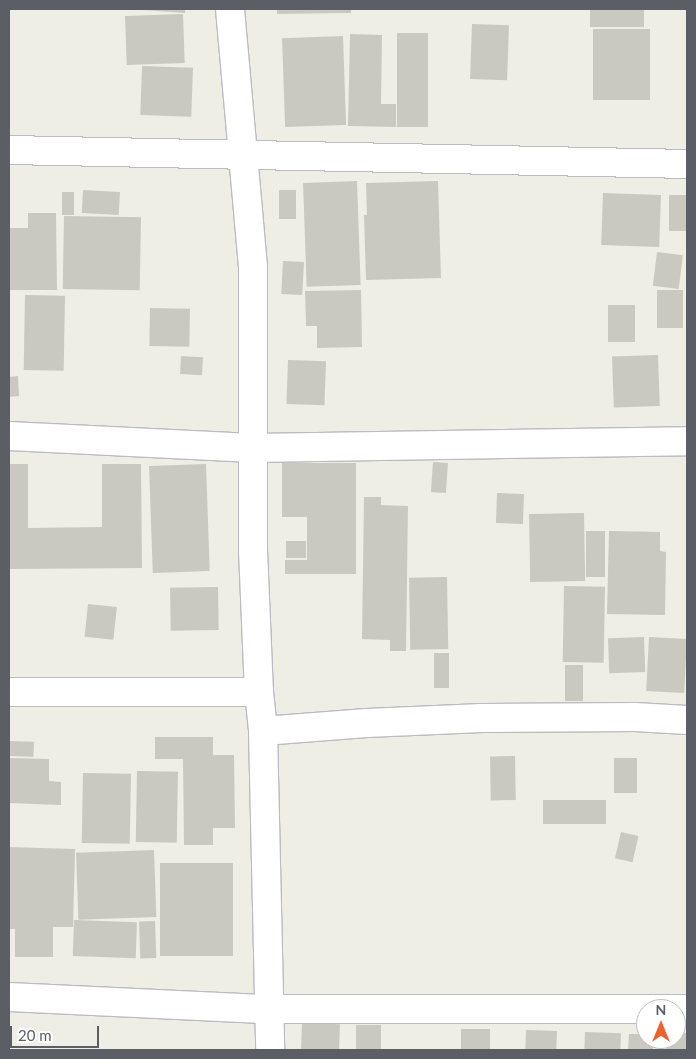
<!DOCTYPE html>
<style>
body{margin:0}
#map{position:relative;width:696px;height:1059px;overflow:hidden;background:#efeee4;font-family:Lato,sans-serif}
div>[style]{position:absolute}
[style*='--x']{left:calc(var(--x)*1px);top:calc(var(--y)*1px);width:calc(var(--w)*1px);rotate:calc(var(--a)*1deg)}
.building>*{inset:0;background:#c9c9c0;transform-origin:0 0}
.roads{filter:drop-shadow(1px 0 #bbbcc3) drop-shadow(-1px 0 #bbbcc3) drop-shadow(0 1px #bbbcc3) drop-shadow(0 -1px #bbbcc3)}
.minor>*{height:28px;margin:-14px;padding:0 14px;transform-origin:14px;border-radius:14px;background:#fff}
span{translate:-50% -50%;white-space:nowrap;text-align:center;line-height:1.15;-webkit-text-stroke:5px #fff;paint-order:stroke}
.frame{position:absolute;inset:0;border:10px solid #5c5e65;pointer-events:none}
.north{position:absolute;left:636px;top:999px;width:50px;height:50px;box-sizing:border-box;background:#fff;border:1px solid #bebfc1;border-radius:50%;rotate:0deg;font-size:14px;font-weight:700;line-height:20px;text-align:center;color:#5c5e65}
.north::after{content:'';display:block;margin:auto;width:18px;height:22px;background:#eb632d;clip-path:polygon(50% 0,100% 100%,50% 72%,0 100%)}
.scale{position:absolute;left:10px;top:1026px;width:89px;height:22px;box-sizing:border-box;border:2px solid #5c5e65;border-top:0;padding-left:6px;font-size:15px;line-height:18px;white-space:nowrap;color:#5c5e65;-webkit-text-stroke:4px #fff;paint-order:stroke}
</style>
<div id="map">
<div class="building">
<i style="clip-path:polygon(131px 9px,185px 9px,185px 13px)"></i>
<i style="clip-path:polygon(277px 9px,351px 9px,351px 13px,277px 14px)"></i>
<i style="left:590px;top:9px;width:54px;height:18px"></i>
<i style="left:183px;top:14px;width:49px;height:58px;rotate:88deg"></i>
<i style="left:472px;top:24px;width:37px;height:55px;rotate:2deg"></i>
<i style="left:593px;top:29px;width:57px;height:71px"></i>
<i style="left:397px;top:33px;width:31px;height:94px"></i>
<i style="clip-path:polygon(350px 34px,382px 35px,381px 104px,396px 104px,396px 127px,348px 126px)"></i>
<i style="left:343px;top:36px;width:89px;height:61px;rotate:88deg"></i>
<i style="left:142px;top:66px;width:51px;height:49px;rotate:2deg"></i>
<i style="left:357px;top:181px;width:104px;height:54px;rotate:88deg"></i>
<i style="clip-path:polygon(438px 181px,441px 278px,366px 280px,364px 215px,367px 215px,366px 183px)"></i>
<i style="left:83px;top:190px;width:37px;height:23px;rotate:3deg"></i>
<i style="left:279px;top:190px;width:17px;height:29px"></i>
<i style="left:62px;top:192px;width:12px;height:23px"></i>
<i style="left:603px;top:193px;width:58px;height:52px;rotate:2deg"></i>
<i style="left:669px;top:195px;width:18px;height:36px"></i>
<i style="clip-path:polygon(28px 213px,56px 213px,57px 290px,9px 290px,9px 228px,28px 228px)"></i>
<i style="left:64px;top:216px;width:77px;height:73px;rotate:1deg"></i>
<i style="left:657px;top:252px;width:26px;height:34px;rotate:7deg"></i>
<i style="left:283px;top:261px;width:21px;height:33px;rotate:3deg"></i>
<i style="clip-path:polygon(361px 290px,362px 347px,317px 348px,317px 326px,306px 326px,305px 291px)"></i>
<i style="left:657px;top:290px;width:26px;height:38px"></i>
<i style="left:25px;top:295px;width:40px;height:75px;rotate:1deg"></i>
<i style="left:608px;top:305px;width:27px;height:37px"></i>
<i style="left:150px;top:308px;width:40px;height:38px;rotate:1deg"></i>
<i style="left:658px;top:355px;width:51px;height:46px;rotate:88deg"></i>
<i style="left:181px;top:356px;width:22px;height:18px;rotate:3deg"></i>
<i style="left:288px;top:360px;width:38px;height:44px;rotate:2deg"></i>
<i style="clip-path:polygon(18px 376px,19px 396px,9px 397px,9px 377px)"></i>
<i style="left:433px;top:462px;width:15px;height:30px;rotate:4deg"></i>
<i style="clip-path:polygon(282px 463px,356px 463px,356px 574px,285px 574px,285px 560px,307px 560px,307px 517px,282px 517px)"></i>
<i style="clip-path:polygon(9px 464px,28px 464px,28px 528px,102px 527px,102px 464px,141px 464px,142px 568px,9px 569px)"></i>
<i style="left:206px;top:464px;width:107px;height:57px;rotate:88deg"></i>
<i style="left:497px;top:493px;width:27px;height:30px;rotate:2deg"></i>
<i style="clip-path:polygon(364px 497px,381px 497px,381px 505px,408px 506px,406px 651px,390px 651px,390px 640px,362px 639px)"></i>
<i style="left:584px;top:513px;width:68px;height:55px;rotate:89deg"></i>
<i style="left:586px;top:531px;width:19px;height:46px"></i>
<i style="clip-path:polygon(609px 531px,660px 532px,660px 551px,666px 552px,665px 615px,607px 614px)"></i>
<i style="left:286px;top:541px;width:20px;height:17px"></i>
<i style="left:447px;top:577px;width:72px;height:38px;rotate:89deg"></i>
<i style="left:564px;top:586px;width:41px;height:76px;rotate:1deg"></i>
<i style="left:218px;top:587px;width:43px;height:48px;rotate:89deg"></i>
<i style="left:88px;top:604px;width:29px;height:33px;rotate:6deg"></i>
<i style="left:644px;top:637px;width:35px;height:36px;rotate:88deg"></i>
<i style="left:649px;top:637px;width:38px;height:54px;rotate:3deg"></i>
<i style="left:434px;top:653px;width:15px;height:35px"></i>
<i style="left:565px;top:665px;width:18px;height:36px"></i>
<i style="clip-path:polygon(155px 737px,213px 737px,213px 755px,234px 755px,235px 828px,213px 828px,213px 845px,184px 845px,183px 759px,155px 759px)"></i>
<i style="left:9px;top:741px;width:25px;height:15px;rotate:2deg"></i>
<i style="left:515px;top:756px;width:44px;height:25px;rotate:89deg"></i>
<i style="clip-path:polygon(9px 758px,49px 759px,49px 781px,61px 782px,61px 805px,9px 803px)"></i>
<i style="left:614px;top:758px;width:23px;height:35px"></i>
<i style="left:137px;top:771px;width:41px;height:71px;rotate:1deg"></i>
<i style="left:83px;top:773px;width:48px;height:70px;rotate:1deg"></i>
<i style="left:606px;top:800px;width:24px;height:63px;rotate:90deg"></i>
<i style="left:621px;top:832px;width:18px;height:27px;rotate:13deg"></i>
<i style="clip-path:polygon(9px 847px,75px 849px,73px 927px,53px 927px,53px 957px,15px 957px,15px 929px,9px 929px)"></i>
<i style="left:154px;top:850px;width:67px;height:78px;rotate:88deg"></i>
<i style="left:160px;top:863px;width:73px;height:93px"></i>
<i style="left:74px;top:920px;width:63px;height:36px;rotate:2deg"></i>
<i style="left:155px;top:921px;width:37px;height:16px;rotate:88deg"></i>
<i style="left:302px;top:1023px;width:38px;height:27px;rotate:2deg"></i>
<i style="left:381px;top:1025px;width:25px;height:25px;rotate:90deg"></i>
<i style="left:490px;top:1029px;width:21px;height:29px;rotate:90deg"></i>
<i style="left:526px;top:1030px;width:31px;height:20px;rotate:2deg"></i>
<i style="left:585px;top:1032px;width:36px;height:18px;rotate:2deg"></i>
<i style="clip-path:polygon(676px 1033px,687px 1033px,687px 1050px,666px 1050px,667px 1039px,676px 1039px)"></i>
<i style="clip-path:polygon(629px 1034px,646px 1034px,646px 1039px,653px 1039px,653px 1050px,628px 1050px)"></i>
</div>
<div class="roads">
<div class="minor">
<i style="--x:230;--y:9;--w:259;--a:84.9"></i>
<i style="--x:253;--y:267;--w:283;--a:90"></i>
<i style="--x:253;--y:550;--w:142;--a:87.6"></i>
<i style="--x:259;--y:692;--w:39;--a:84"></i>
<i style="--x:263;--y:731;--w:319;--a:88.7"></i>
<i style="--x:9;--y:150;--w:678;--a:1.18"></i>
<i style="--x:9;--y:436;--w:244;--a:2.8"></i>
<i style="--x:253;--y:448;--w:434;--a:-0.9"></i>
<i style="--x:9;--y:692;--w:250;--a:0"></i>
<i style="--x:263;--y:731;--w:104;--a:-4.4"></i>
<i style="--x:367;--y:723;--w:115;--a:-2.5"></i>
<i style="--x:482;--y:718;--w:153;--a:-0.4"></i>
<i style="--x:635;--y:717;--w:52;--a:3.3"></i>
<i style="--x:9;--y:997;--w:259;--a:2.7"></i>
<i style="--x:268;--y:1009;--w:419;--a:0"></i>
</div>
</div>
<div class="frame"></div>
<div class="north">N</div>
<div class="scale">20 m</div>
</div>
